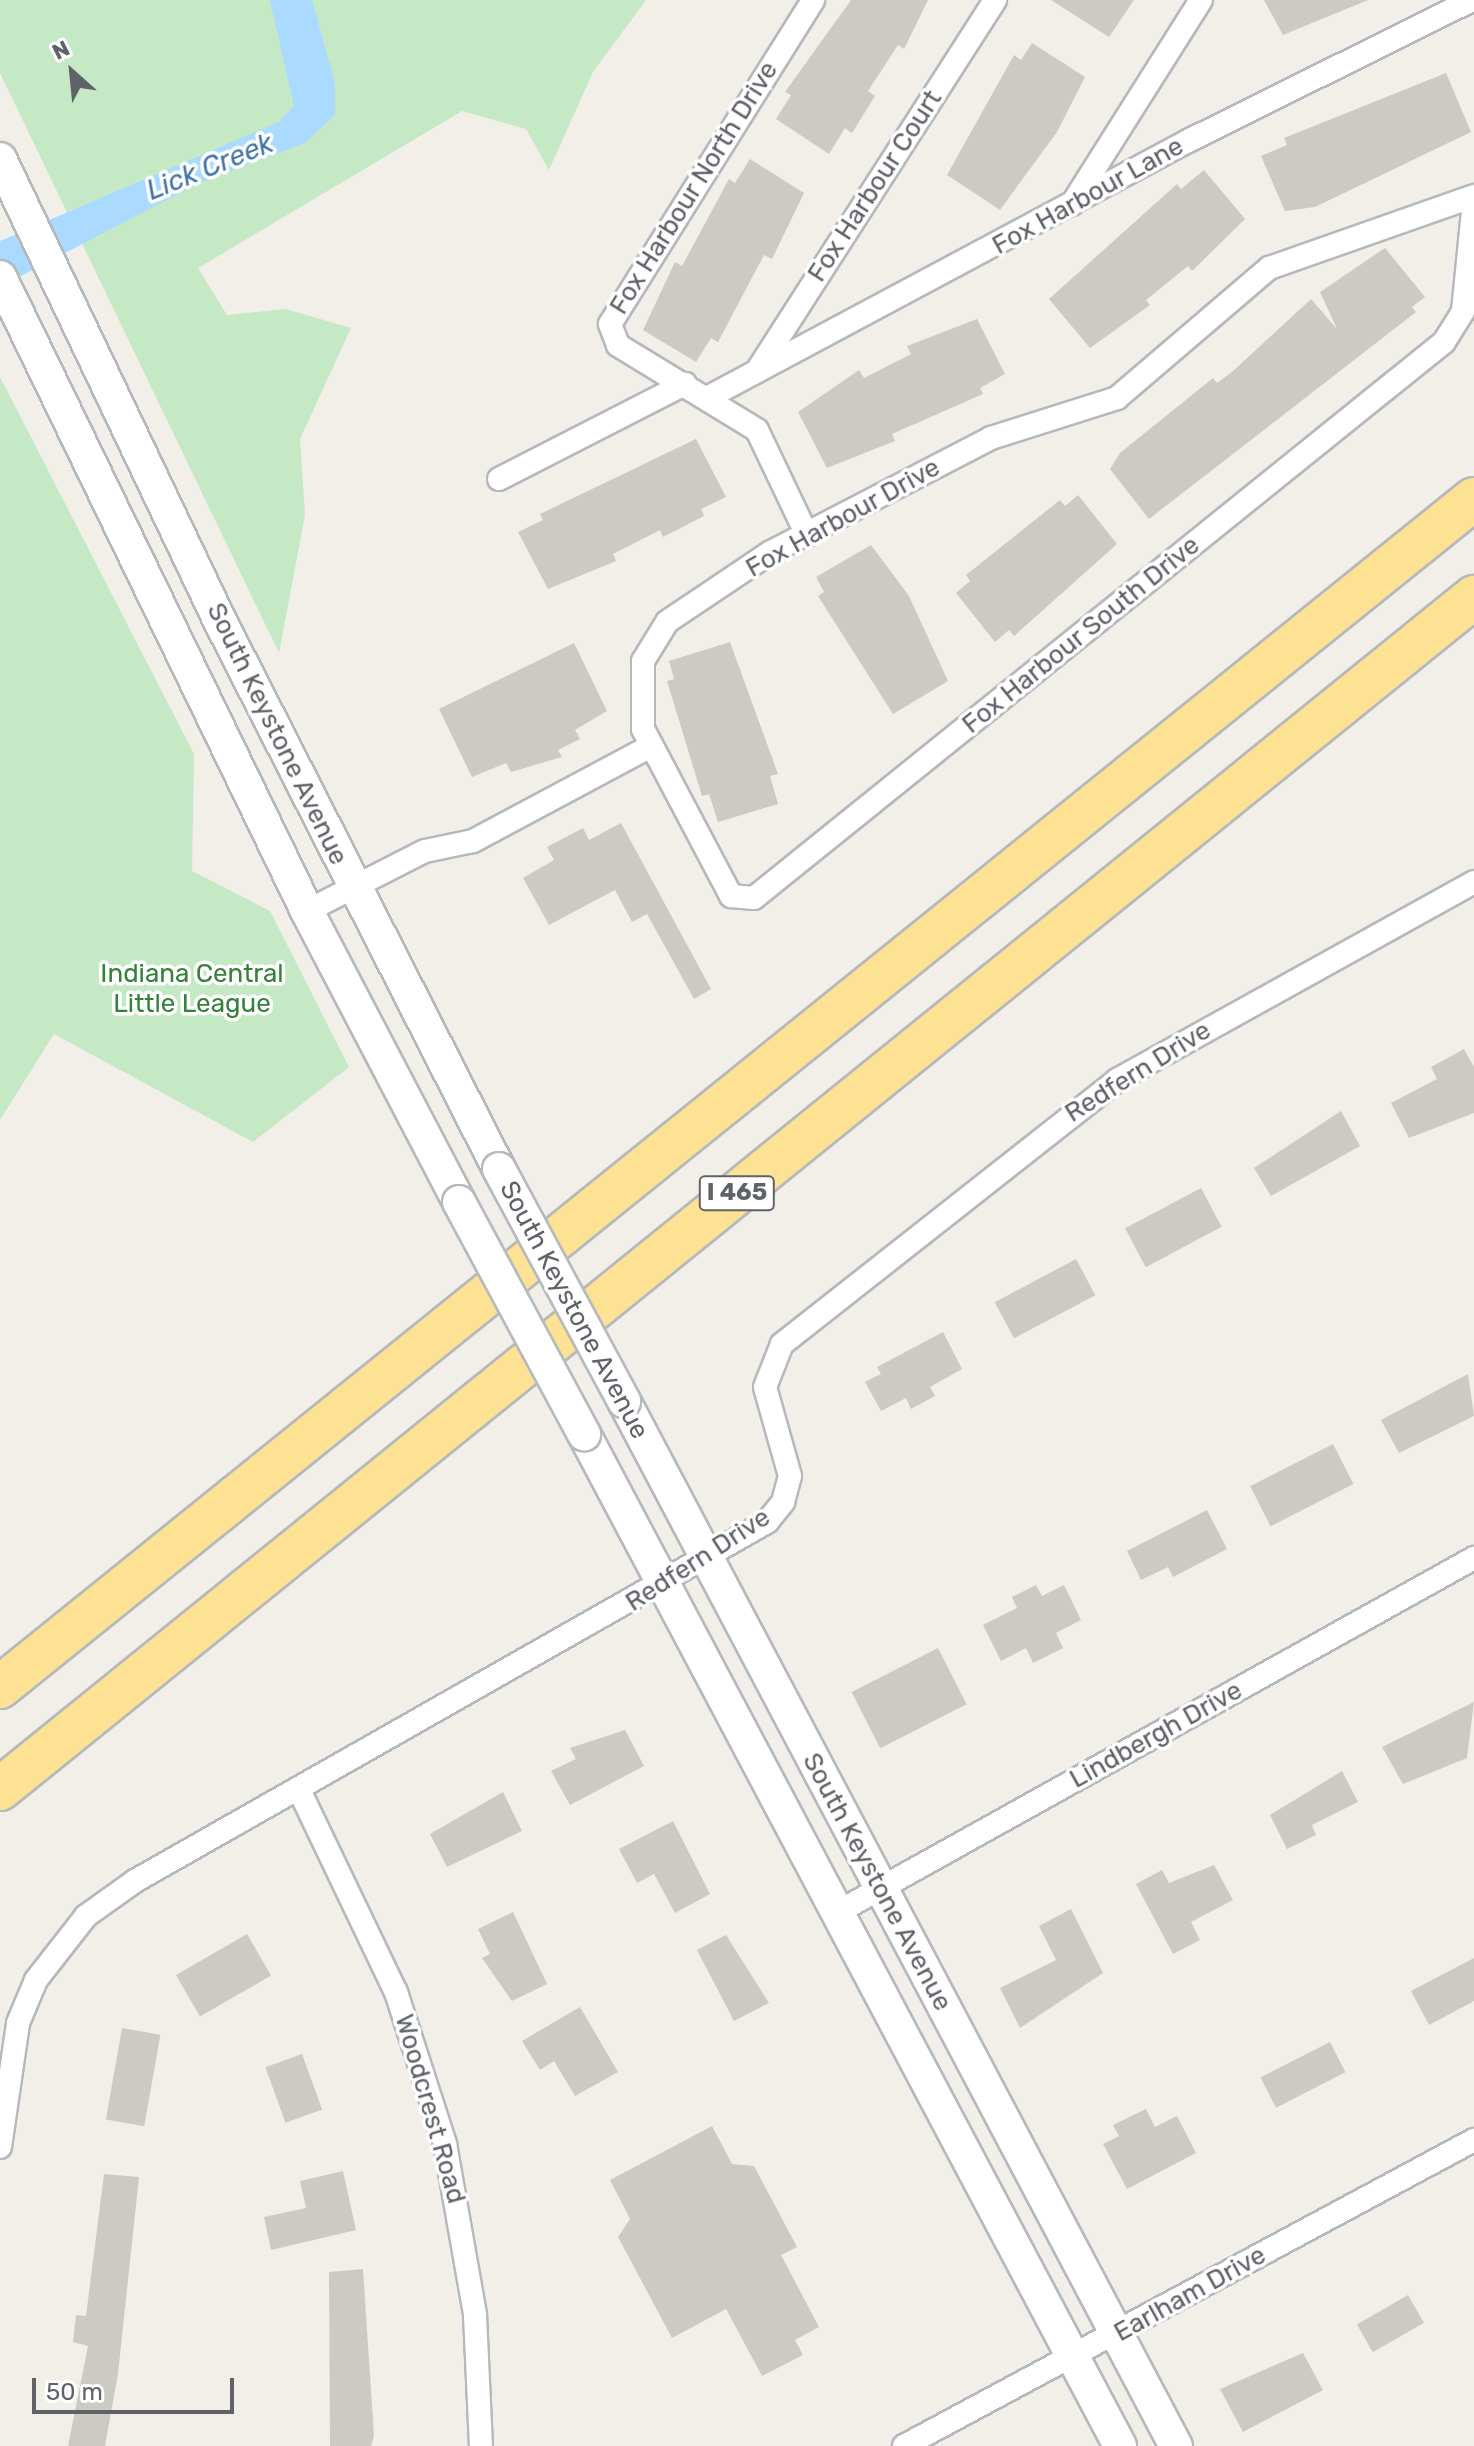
<!DOCTYPE html>
<style>
body{margin:0}
#map{position:relative;width:1474px;height:2446px;overflow:hidden;background:#f1efe8;font-family:Rubik,sans-serif}
div>[style]{position:absolute}
[style*='--x']{left:calc(var(--x)*1px);top:calc(var(--y)*1px);width:calc(var(--w)*1px);rotate:calc(var(--a)*1deg)}
.green>*{inset:0;background:#c5e8c5}
.water>*{inset:0;background:#aadaff}
.building>*{inset:0;background:#cccac5;transform-origin:0 0}
.roads{filter:drop-shadow(2px 0 #b5b8bc) drop-shadow(-2px 0 #b5b8bc) drop-shadow(0 2px #b5b8bc) drop-shadow(0 -2px #b5b8bc)}
.street>*{height:22px;margin:-11px;padding:0 11px;transform-origin:11px;border-radius:11px;background:#fff}
.secondary>*{height:32px;margin:-16px;padding:0 16px;transform-origin:16px;border-radius:16px;background:#fff}
.highway>*{height:42px;margin:-21px;padding:0 21px;transform-origin:21px;border-radius:21px;background:#fde293}
.bridges{filter:drop-shadow(2px 0 #b6babf) drop-shadow(-2px 0 #b6babf) drop-shadow(0 2px #b6babf) drop-shadow(0 -2px #b6babf)}
.secondary-bridge>*{height:32px;margin:-16px;padding:0 16px;transform-origin:16px;border-radius:16px;background:#fff}
span{translate:-50% -50%;white-space:nowrap;text-align:center;line-height:1.15;-webkit-text-stroke:7px #fff;paint-order:stroke}
.shield-label span{padding:2px 6px;background:#fff;border:2px solid;border-radius:6px;-webkit-text-stroke-width:0}
.shield-label{font-size:24px;color:#5f6368;font-weight:700}
.street-label{font-size:26px;color:#5f6368}
.park-label{font-size:26px;color:#348238}
.water-label{font-size:28px;color:#4174aa;font-style:italic}
.north{position:absolute;left:32px;top:32px;width:80px;height:80px;-webkit-text-stroke:6px #fff;paint-order:stroke;rotate:333deg;font-size:22px;font-weight:700;line-height:32px;text-align:center;color:#5f6368}
.north::after{content:'';display:block;margin:auto;width:28px;height:36px;background:#5f6368;clip-path:polygon(50% 0,100% 100%,50% 72%,0 100%)}
.scale{position:absolute;left:32px;top:2378px;width:202px;height:36px;box-sizing:border-box;border:4px solid #5f6368;border-top:0;padding-left:10px;font-size:24px;line-height:28px;white-space:nowrap;color:#5f6368;-webkit-text-stroke:6px #fff;paint-order:stroke}
</style>
<div id="map">
<div class="green">
<i style="clip-path:polygon(0 0,646px 0,593px 72px,549px 170px,526px 129px,462px 111px,198px 268px,227px 315px,286px 309px,351px 328px,300px 439px,305px 515px,279px 653px,0 73px)"></i>
<i style="clip-path:polygon(0 377px,194px 754px,192px 871px,270px 911px,349px 1067px,253px 1142px,54px 1034px,0 1120px)"></i>
</div>
<div class="water">
<i style="clip-path:polygon(270px 0,312px 0,335px 83px,335px 115px,305px 143px,199px 183px,0 287px,0 241px,279px 122px,294px 106px)"></i>
</div>
<div class="building">
<i style="clip-path:polygon(851px 0,928px 0,904px 49px,898px 45px,868px 91px,875px 96px,852px 133px,845px 128px,829px 154px,776px 119px,791px 95px,785px 92px)"></i>
<i style="clip-path:polygon(1051px 0,1134px 0,1109px 37px)"></i>
<i style="clip-path:polygon(1264px 0,1368px 0,1283px 35px)"></i>
<i style="clip-path:polygon(1032px 43px,1085px 77px,1057px 132px,1000px 210px,947px 175px,1014px 55px,1021px 60px)"></i>
<i style="clip-path:polygon(1446px 73px,1471px 132px,1315px 207px,1285px 211px,1261px 156px,1287px 145px,1284px 138px)"></i>
<i style="clip-path:polygon(750px 159px,804px 193px,772px 259px,764px 255px,718px 342px,711px 338px,696px 362px,643px 330px,675px 262px,682px 266px,729px 179px,735px 183px)"></i>
<i style="clip-path:polygon(1204px 170px,1245px 219px,1192px 271px,1188px 266px,1146px 300px,1150px 305px,1090px 348px,1049px 299px,1177px 184px,1181px 189px)"></i>
<i style="clip-path:polygon(1385px 248px,1425px 297px,1412px 307px,1416px 312px,1149px 519px,1110px 469px,1120px 453px,1213px 378px,1217px 383px,1232px 372px,1311px 299px,1337px 329px,1320px 292px)"></i>
<i style="clip-path:polygon(977px 319px,1005px 374px,980px 388px,983px 394px,892px 434px,895px 441px,827px 468px,798px 412px,859px 370px,864px 378px,911px 354px,907px 346px)"></i>
<i style="clip-path:polygon(696px 439px,726px 497px,701px 509px,704px 516px,663px 537px,660px 530px,613px 554px,616px 561px,548px 589px,518px 532px,543px 520px,540px 514px)"></i>
<i style="clip-path:polygon(1078px 495px,1117px 544px,1014px 636px,1009px 630px,995px 642px,956px 593px,970px 581px,966px 575px,1060px 500px,1065px 506px)"></i>
<i style="clip-path:polygon(871px 545px,909px 596px,948px 681px,893px 714px,818px 596px,824px 592px,816px 577px)"></i>
<i style="clip-path:polygon(730px 642px,778px 774px,770px 776px,778px 804px,718px 822px,709px 794px,702px 796px,667px 681px,674px 679px,669px 661px)"></i>
<i style="clip-path:polygon(574px 643px,607px 711px,575px 730px,580px 739px,558px 750px,562px 757px,511px 772px,506px 763px,472px 777px,439px 709px)"></i>
<i style="clip-path:polygon(621px 823px,711px 989px,694px 999px,647px 914px,632px 922px,615px 890px,549px 925px,523px 878px,554px 860px,547px 847px,583px 828px,589px 840px)"></i>
<i style="clip-path:polygon(1464px 1049px,1474px 1067px,1474px 1113px,1409px 1138px,1391px 1103px,1437px 1079px,1431px 1067px)"></i>
<i style="clip-path:polygon(1341px 1111px,1360px 1146px,1271px 1196px,1254px 1168px)"></i>
<i style="left:1201px;top:1188px;width:44px;height:86px;rotate:62deg"></i>
<i style="left:1076px;top:1259px;width:41px;height:92px;rotate:62deg"></i>
<i style="clip-path:polygon(943px 1332px,962px 1369px,930px 1387px,935px 1396px,911px 1409px,906px 1398px,881px 1411px,865px 1382px,881px 1374px,877px 1367px)"></i>
<i style="clip-path:polygon(1468px 1374px,1474px 1416px,1399px 1453px,1381px 1420px)"></i>
<i style="left:1333px;top:1444px;width:45px;height:93px;rotate:63deg"></i>
<i style="clip-path:polygon(1207px 1510px,1227px 1549px,1173px 1577px,1168px 1567px,1141px 1580px,1127px 1551px)"></i>
<i style="clip-path:polygon(1036px 1585px,1042px 1596px,1064px 1585px,1081px 1620px,1056px 1633px,1063px 1648px,1033px 1663px,1026px 1648px,1001px 1661px,983px 1625px,1017px 1608px,1012px 1597px)"></i>
<i style="left:938px;top:1648px;width:63px;height:97px;rotate:63deg"></i>
<i style="clip-path:polygon(1474px 1702px,1467px 1758px,1403px 1784px,1382px 1747px)"></i>
<i style="clip-path:polygon(625px 1730px,644px 1766px,570px 1805px,551px 1771px,576px 1759px,570px 1748px)"></i>
<i style="clip-path:polygon(1342px 1771px,1358px 1802px,1312px 1825px,1316px 1835px,1287px 1849px,1270px 1815px)"></i>
<i style="clip-path:polygon(503px 1792px,522px 1831px,447px 1867px,430px 1834px)"></i>
<i style="clip-path:polygon(673px 1821px,710px 1894px,675px 1913px,654px 1874px,637px 1883px,619px 1849px)"></i>
<i style="clip-path:polygon(1214px 1865px,1233px 1900px,1191px 1922px,1200px 1940px,1173px 1954px,1136px 1884px,1162px 1870px,1169px 1883px)"></i>
<i style="clip-path:polygon(1071px 1909px,1103px 1973px,1020px 2028px,1000px 1988px,1056px 1960px,1039px 1926px)"></i>
<i style="clip-path:polygon(513px 1912px,547px 1984px,512px 2001px,482px 1958px,490px 1954px,478px 1929px)"></i>
<i style="left:247px;top:1934px;width:48px;height:82px;rotate:60deg"></i>
<i style="clip-path:polygon(726px 1935px,769px 2003px,734px 2021px,697px 1950px)"></i>
<i style="clip-path:polygon(1474px 1958px,1474px 2001px,1429px 2025px,1411px 1991px)"></i>
<i style="clip-path:polygon(580px 2007px,618px 2072px,575px 2096px,554px 2061px,540px 2070px,522px 2041px)"></i>
<i style="left:122px;top:2028px;width:39px;height:93px;rotate:10deg"></i>
<i style="left:1330px;top:2042px;width:34px;height:78px;rotate:63deg"></i>
<i style="left:302px;top:2054px;width:59px;height:39px;rotate:70deg"></i>
<i style="clip-path:polygon(1146px 2109px,1155px 2127px,1177px 2116px,1196px 2153px,1127px 2189px,1103px 2144px,1119px 2136px,1113px 2125px)"></i>
<i style="clip-path:polygon(712px 2126px,732px 2164px,754px 2166px,797px 2247px,781px 2255px,819px 2327px,795px 2340px,803px 2355px,762px 2376px,726px 2309px,672px 2338px,618px 2237px,630px 2219px,610px 2180px)"></i>
<i style="clip-path:polygon(343px 2171px,356px 2230px,271px 2250px,264px 2217px,306px 2208px,300px 2181px)"></i>
<i style="clip-path:polygon(104px 2174px,139px 2177px,118px 2374px,105px 2446px,68px 2446px,88px 2346px,73px 2342px,76px 2315px,86px 2316px)"></i>
<i style="clip-path:polygon(363px 2269px,374px 2436px,371px 2446px,330px 2446px,329px 2272px)"></i>
<i style="left:1408px;top:2295px;width:32px;height:59px;rotate:60deg"></i>
<i style="clip-path:polygon(1303px 2353px,1323px 2390px,1243px 2432px,1220px 2389px)"></i>
</div>
<div class="roads">
<div class="street">
<i style="--x:1474;--y:196;--w:217;--a:160.6"></i>
<i style="--x:1269;--y:268;--w:200;--a:139.5"></i>
<i style="--x:1117;--y:398;--w:132;--a:162.4"></i>
<i style="--x:991;--y:438;--w:248;--a:152.6"></i>
<i style="--x:771;--y:552;--w:125;--a:146.1"></i>
<i style="--x:667;--y:622;--w:46;--a:121.6"></i>
<i style="--x:643;--y:661;--w:68;--a:90"></i>
<i style="--x:643;--y:729;--w:189;--a:62.2"></i>
<i style="--x:731;--y:896;--w:23;--a:5"></i>
<i style="--x:754;--y:898;--w:886;--a:-38.86"></i>
<i style="--x:1444;--y:342;--w:36;--a:-58"></i>
<i style="--x:1463;--y:311;--w:112;--a:-84.3"></i>
<i style="--x:1072;--y:204;--w:241;--a:-57.7"></i>
<i style="--x:757;--y:371;--w:441;--a:-57.3"></i>
<i style="--x:707;--y:398;--w:545;--a:-28.12"></i>
<i style="--x:1188;--y:141;--w:317;--a:-26.4"></i>
<i style="--x:499;--y:479;--w:209;--a:-27.1"></i>
<i style="--x:807;--y:535;--w:116;--a:-115.5"></i>
<i style="--x:757;--y:430;--w:163;--a:-148.6"></i>
<i style="--x:618;--y:345;--w:22;--a:-111"></i>
<i style="--x:610;--y:324;--w:382;--a:-57.9"></i>
<i style="--x:307;--y:911;--w:132;--a:-27"></i>
<i style="--x:425;--y:851;--w:49;--a:-11.8"></i>
<i style="--x:473;--y:841;--w:200;--a:-28.1"></i>
<i style="--x:300;--y:1792;--w:222;--a:64.4"></i>
<i style="--x:396;--y:1992;--w:160;--a:72.1"></i>
<i style="--x:445;--y:2144;--w:174;--a:80"></i>
<i style="--x:475;--y:2315;--w:131;--a:87.4"></i>
<i style="--x:838;--y:1912;--w:728;--a:-29.1"></i>
<i style="--x:0;--y:2147;--w:125;--a:-81.7"></i>
<i style="--x:18;--y:2023;--w:47;--a:-67.3"></i>
<i style="--x:36;--y:1980;--w:81;--a:-52"></i>
<i style="--x:86;--y:1916;--w:60;--a:-35.5"></i>
<i style="--x:135;--y:1881;--w:727;--a:-29.6"></i>
<i style="--x:767;--y:1522;--w:26;--a:-51"></i>
<i style="--x:783;--y:1502;--w:27;--a:-75"></i>
<i style="--x:790;--y:1476;--w:92;--a:-105.7"></i>
<i style="--x:765;--y:1387;--w:46;--a:-68.4"></i>
<i style="--x:782;--y:1344;--w:427;--a:-38.2"></i>
<i style="--x:1117;--y:1080;--w:408;--a:-29"></i>
<i style="--x:904;--y:2446;--w:647;--a:-28.23"></i>
</div>
<div class="secondary">
<i style="--x:0;--y:159;--w:509;--a:64.54"></i>
<i style="--x:219;--y:619;--w:617;--a:63.02"></i>
<i style="--x:0;--y:277;--w:704;--a:64.16"></i>
<i style="--x:307;--y:911;--w:328;--a:62.4"></i>
<i style="--x:624;--y:1401;--w:1182;--a:62.16"></i>
<i style="--x:584;--y:1434;--w:1145;--a:62.09"></i>
</div>
<div class="highway">
<i style="--x:0;--y:1687;--w:1893;--a:-38.87"></i>
<i style="--x:0;--y:1789;--w:1896;--a:-38.96"></i>
</div>
</div>
<div class="bridges">
<div class="secondary-bridge">
<i style="--x:499;--y:1169;--w:264;--a:61.7"></i>
<i style="--x:459;--y:1202;--w:264;--a:61.7"></i>
</div>
</div>
<div class="shield-label">
<span style="left:737px;top:1193px">I 465</span>
</div>
<div class="street-label">
<span style="left:875px;top:186px;rotate:-57deg">Fox Harbour Court</span>
<span style="left:694px;top:188px;rotate:-58deg">Fox Harbour North Drive</span>
<span style="left:1088px;top:196px;rotate:-29deg">Fox Harbour Lane</span>
<span style="left:843px;top:518px;rotate:-29deg">Fox Harbour Drive</span>
<span style="left:1081px;top:635px;rotate:-39deg">Fox Harbour South Drive</span>
<span style="left:277px;top:734px;rotate:64deg">South Keystone Avenue</span>
<span style="left:1138px;top:1072px;rotate:-32deg">Redfern Drive</span>
<span style="left:574px;top:1310px;rotate:62deg">South Keystone Avenue</span>
<span style="left:698px;top:1560px;rotate:-33deg">Redfern Drive</span>
<span style="left:1156px;top:1735px;rotate:-29deg">Lindbergh Drive</span>
<span style="left:877px;top:1882px;rotate:62deg">South Keystone Avenue</span>
<span style="left:430px;top:2109px;rotate:74deg">Woodcrest Road</span>
<span style="left:1190px;top:2294px;rotate:-29deg">Earlham Drive</span>
</div>
<div class="park-label">
<span style="left:192px;top:989px">Indiana Central<br>Little League</span>
</div>
<div class="water-label">
<span style="left:210px;top:167px;rotate:-22deg">Lick Creek</span>
</div>
<div class="north">N</div>
<div class="scale">50 m</div>
</div>
